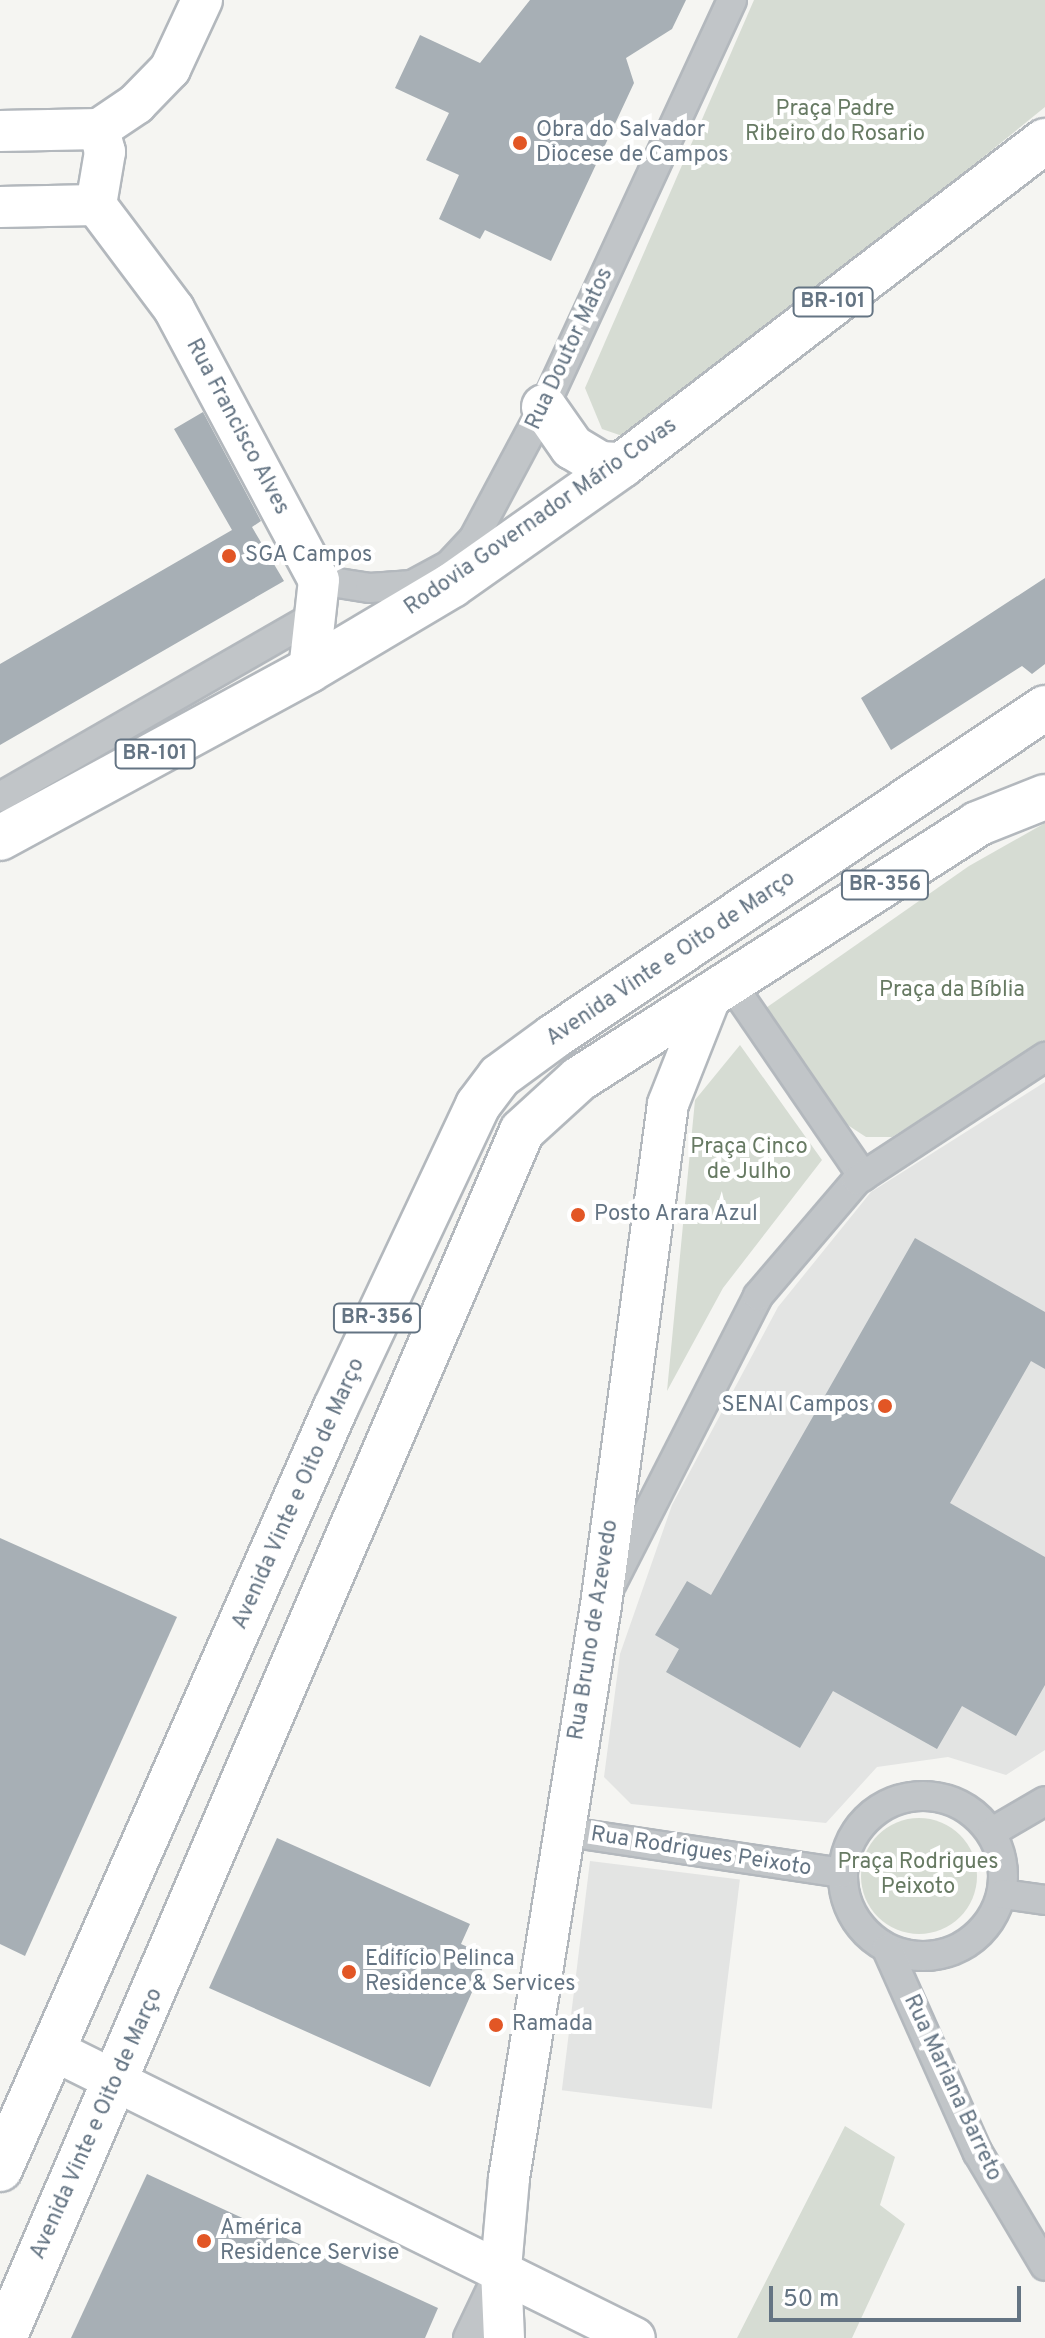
<!DOCTYPE html>
<meta charset="utf-8">
<style>
body{margin:0}
#map{position:relative;width:1045px;height:2338px;overflow:hidden;background:#f5f5f2;font-family:Overpass,sans-serif}
div>[style]{position:absolute}
[style*='--x']{left:calc(var(--x)*1px);top:calc(var(--y)*1px);width:calc(var(--w)*1px);rotate:calc(var(--a)*1deg)}
.built>*{inset:0;background:#e3e4e3;transform-origin:0 0}
.green>*{inset:0;background:#d6dcd3}
.round{border-radius:50%}
.building>*{inset:0;background:#a7afb5}
.roads{filter:drop-shadow(2px 0 #b3b8bd) drop-shadow(-2px 0 #b3b8bd) drop-shadow(0 2px #b3b8bd) drop-shadow(0 -2px #b3b8bd)}
.street>*{height:28px;margin:-14px;padding:0 14px;transform-origin:14px;border-radius:14px;background:#c1c5c8}
.street>.ring{margin:-14px;padding:0;box-sizing:content-box;background:none;border:28px solid #c1c5c8;border-radius:50%}
.secondary>*{height:40px;margin:-20px;padding:0 20px;transform-origin:20px;border-radius:20px;background:#fff}
.primary>*{height:44px;margin:-22px;padding:0 22px;transform-origin:22px;border-radius:22px;background:#fff}
.highway>*{height:44px;margin:-22px;padding:0 22px;transform-origin:22px;border-radius:22px;background:#fff}
.dots>*{width:22px;height:22px;translate:-50% -50%;box-sizing:border-box;border:4px solid #fff;border-radius:50%}
span{translate:-50% -50%;white-space:nowrap;text-align:center;line-height:1.15;-webkit-text-stroke:8px #fff;paint-order:stroke}
.shield-label span{padding:2px 6px;background:#fff;border:2px solid;border-radius:6px;-webkit-text-stroke-width:0}
.shield-label{font-size:20px;color:#647483;font-weight:700}
.park-label{font-size:22px;color:#677a63}
.poi-label{font-size:22px;color:#647483}
.left{translate:0 -50%;text-align:left}
.right{translate:-100% -50%;text-align:right}
.street-label{font-size:22px;color:#647483}
.scale{position:absolute;left:769px;top:2286px;width:252px;height:36px;box-sizing:border-box;border:4px solid #647483;border-top:0;padding-left:10px;font-size:24px;line-height:28px;white-space:nowrap;color:#647483;-webkit-text-stroke:6px #fff;paint-order:stroke}
</style>
<div id="map">
<div class="built">
<i style="clip-path:polygon(1045px 1082px,1045px 1750px,1006px 1775px,948px 1757px,877px 1767px,826px 1823px,631px 1804px,604px 1777px,620px 1654px,672px 1505px,778px 1307px,871px 1192px)"></i>
<i style="left:590px;top:1861px;width:151px;height:231px;rotate:7deg"></i>
</div>
<div class="green">
<i style="clip-path:polygon(754px 0,1045px 0,1045px 107px,634px 440px,602px 429px,585px 388px)"></i>
<i style="clip-path:polygon(1045px 823px,1045px 1042px,892px 1137px,866px 1137px,843px 1122px,763px 1010px,969px 866px)"></i>
<i style="clip-path:polygon(740px 1045px,822px 1160px,723px 1288px,667px 1391px,695px 1100px)"></i>
<i class="round" style="left:861px;top:1818px;width:116px;height:116px"></i>
<i style="clip-path:polygon(845px 2126px,895px 2157px,880px 2205px,905px 2224px,852px 2338px,737px 2338px)"></i>
</div>
<div class="building">
<i style="clip-path:polygon(530px 0,686px 0,672px 29px,626px 58px,634px 83px,551px 261px,485px 230px,480px 239px,439px 219px,459px 175px,426px 160px,449px 113px,395px 88px,420px 35px,480px 63px)"></i>
<i style="clip-path:polygon(203px 412px,261px 521px,252px 527px,284px 581px,0 745px,0 664px,232px 530px,174px 429px)"></i>
<i style="clip-path:polygon(1045px 578px,1045px 664px,1032px 674px,1022px 666px,891px 750px,861px 698px)"></i>
<i style="clip-path:polygon(915px 1238px,1045px 1312px,1045px 1369px,1031px 1361px,950px 1503px,1045px 1557px,1045px 1685px,1016px 1736px,962px 1706px,937px 1749px,833px 1691px,800px 1748px,666px 1672px,679px 1649px,655px 1635px,687px 1581px,711px 1595px)"></i>
<i style="clip-path:polygon(0 1538px,177px 1617px,25px 1956px,0 1944px)"></i>
<i style="clip-path:polygon(277px 1838px,470px 1924px,461px 1944px,488px 1956px,430px 2087px,209px 1988px)"></i>
<i style="clip-path:polygon(147px 2174px,438px 2308px,425px 2338px,71px 2338px)"></i>
</div>
<div class="roads">
<div class="street">
<i style="--x:319;--y:580;--w:52;--a:8.9"></i>
<i style="--x:370;--y:588;--w:42;--a:-4.1"></i>
<i style="--x:412;--y:585;--w:42;--a:-28.4"></i>
<i style="--x:449;--y:565;--w:37;--a:-47"></i>
<i style="--x:474;--y:538;--w:149;--a:-61.9"></i>
<i style="--x:544;--y:407;--w:448;--a:-65.2"></i>
<i style="--x:0;--y:797;--w:367;--a:-29.9"></i>
<i style="--x:732;--y:985;--w:232;--a:55.6"></i>
<i style="--x:612;--y:1583;--w:322;--a:-63"></i>
<i style="--x:758;--y:1296;--w:153;--a:-49.5"></i>
<i style="--x:857;--y:1180;--w:225;--a:-33.2"></i>
<i class="ring" style="left:843px;top:1796px;width:132px;height:132px"></i>
<i style="--x:561;--y:1831;--w:283;--a:8.5"></i>
<i style="--x:992;--y:1832;--w:61;--a:-30.3"></i>
<i style="--x:1003;--y:1894;--w:42;--a:8.1"></i>
<i style="--x:887;--y:1949;--w:223;--a:66"></i>
<i style="--x:978;--y:2153;--w:131;--a:59.3"></i>
<i style="--x:468;--y:2338;--w:72;--a:-64.5"></i>
</div>
<div class="secondary">
<i style="--x:99;--y:129;--w:45;--a:-34"></i>
<i style="--x:136;--y:104;--w:49;--a:-45.8"></i>
<i style="--x:170;--y:69;--w:76;--a:-65.1"></i>
<i style="--x:0;--y:131;--w:99;--a:-1.2"></i>
<i style="--x:96;--y:205;--w:130;--a:53.1"></i>
<i style="--x:174;--y:309;--w:307;--a:61.9"></i>
<i style="--x:319;--y:580;--w:91;--a:96.3"></i>
<i style="--x:96;--y:205;--w:54;--a:-80.4"></i>
<i style="--x:105;--y:152;--w:24;--a:-105"></i>
<i style="--x:0;--y:207;--w:96;--a:-1.2"></i>
<i style="--x:53;--y:2050;--w:649;--a:26.33"></i>
<i style="--x:504;--y:2338;--w:70;--a:-92.5"></i>
<i style="--x:501;--y:2268;--w:90;--a:-84.9"></i>
<i style="--x:509;--y:2178;--w:580;--a:-80.88"></i>
<i style="--x:601;--y:1605;--w:505;--a:-82.38"></i>
<i style="--x:668;--y:1104;--w:114;--a:-68.4"></i>
</div>
<div class="primary">
<i style="--x:0;--y:2169;--w:831;--a:-66.21"></i>
<i style="--x:335;--y:1409;--w:336;--a:-64.8"></i>
<i style="--x:478;--y:1105;--w:36;--a:-53"></i>
<i style="--x:500;--y:1076;--w:66;--a:-36.3"></i>
<i style="--x:553;--y:1037;--w:592;--a:-33.77"></i>
<i style="--x:4;--y:2338;--w:1313;--a:-66.77"></i>
<i style="--x:522;--y:1131;--w:77;--a:-42.4"></i>
<i style="--x:579;--y:1079;--w:473;--a:-32.6"></i>
<i style="--x:977;--y:824;--w:73;--a:-21.7"></i>
</div>
<div class="highway">
<i style="--x:544;--y:407;--w:49;--a:55"></i>
<i style="--x:572;--y:447;--w:33;--a:31"></i>
<i style="--x:600;--y:464;--w:22;--a:3"></i>
<i style="--x:0;--y:838;--w:352;--a:-28.5"></i>
<i style="--x:309;--y:670;--w:166;--a:-30.7"></i>
<i style="--x:452;--y:585;--w:208;--a:-35.2"></i>
<i style="--x:622;--y:465;--w:533;--a:-37.45"></i>
</div>
</div>
<div class="dots">
<i style="left:520px;top:143px;background:#e25625"></i>
<i style="left:229px;top:556px;background:#e25625"></i>
<i style="left:578px;top:1215px;background:#e25625"></i>
<i style="left:885px;top:1406px;background:#e25625"></i>
<i style="left:349px;top:1972px;background:#e25625"></i>
<i style="left:496px;top:2025px;background:#e25625"></i>
<i style="left:204px;top:2241px;background:#e25625"></i>
</div>
<div class="shield-label">
<span style="left:833px;top:302px">BR-101</span>
<span style="left:155px;top:754px">BR-101</span>
<span style="left:885px;top:885px">BR-356</span>
<span style="left:377px;top:1318px">BR-356</span>
</div>
<div class="park-label">
<span style="left:835px;top:122px">Praça Padre<br>Ribeiro do Rosario</span>
<span style="left:952px;top:991px">Praça da Bíblia</span>
<span style="left:749px;top:1160px">Praça Cinco<br>de Julho</span>
<span style="left:918px;top:1875px">Praça Rodrigues<br>Peixoto</span>
</div>
<div class="poi-label">
<span class="left" style="left:536px;top:143px">Obra do Salvador<br>Diocese de Campos</span>
<span class="left" style="left:245px;top:556px">SGA Campos</span>
<span class="left" style="left:594px;top:1215px">Posto Arara Azul</span>
<span class="right" style="left:869px;top:1406px">SENAI Campos</span>
<span class="left" style="left:365px;top:1972px">Edifício Pelinca<br>Residence &amp; Services</span>
<span class="left" style="left:512px;top:2025px">Ramada</span>
<span class="left" style="left:220px;top:2241px">América<br>Residence Servise</span>
</div>
<div class="street-label">
<span style="left:570px;top:349px;rotate:-65deg">Rua Doutor Matos</span>
<span style="left:237px;top:427px;rotate:62deg">Rua Francisco Alves</span>
<span style="left:541px;top:517px;rotate:-35deg">Rodovia Governador Mário Covas</span>
<span style="left:671px;top:959px;rotate:-34deg">Avenida Vinte e Oito de Março</span>
<span style="left:299px;top:1494px;rotate:-66deg">Avenida Vinte e Oito de Março</span>
<span style="left:594px;top:1630px;rotate:-81deg">Rua Bruno de Azevedo</span>
<span style="left:701px;top:1852px;rotate:9deg">Rua Rodrigues Peixoto</span>
<span style="left:952px;top:2088px;rotate:65deg">Rua Mariana Barreto</span>
<span style="left:97px;top:2124px;rotate:-66deg">Avenida Vinte e Oito de Março</span>
</div>
<div class="scale">50 m</div>
</div>
